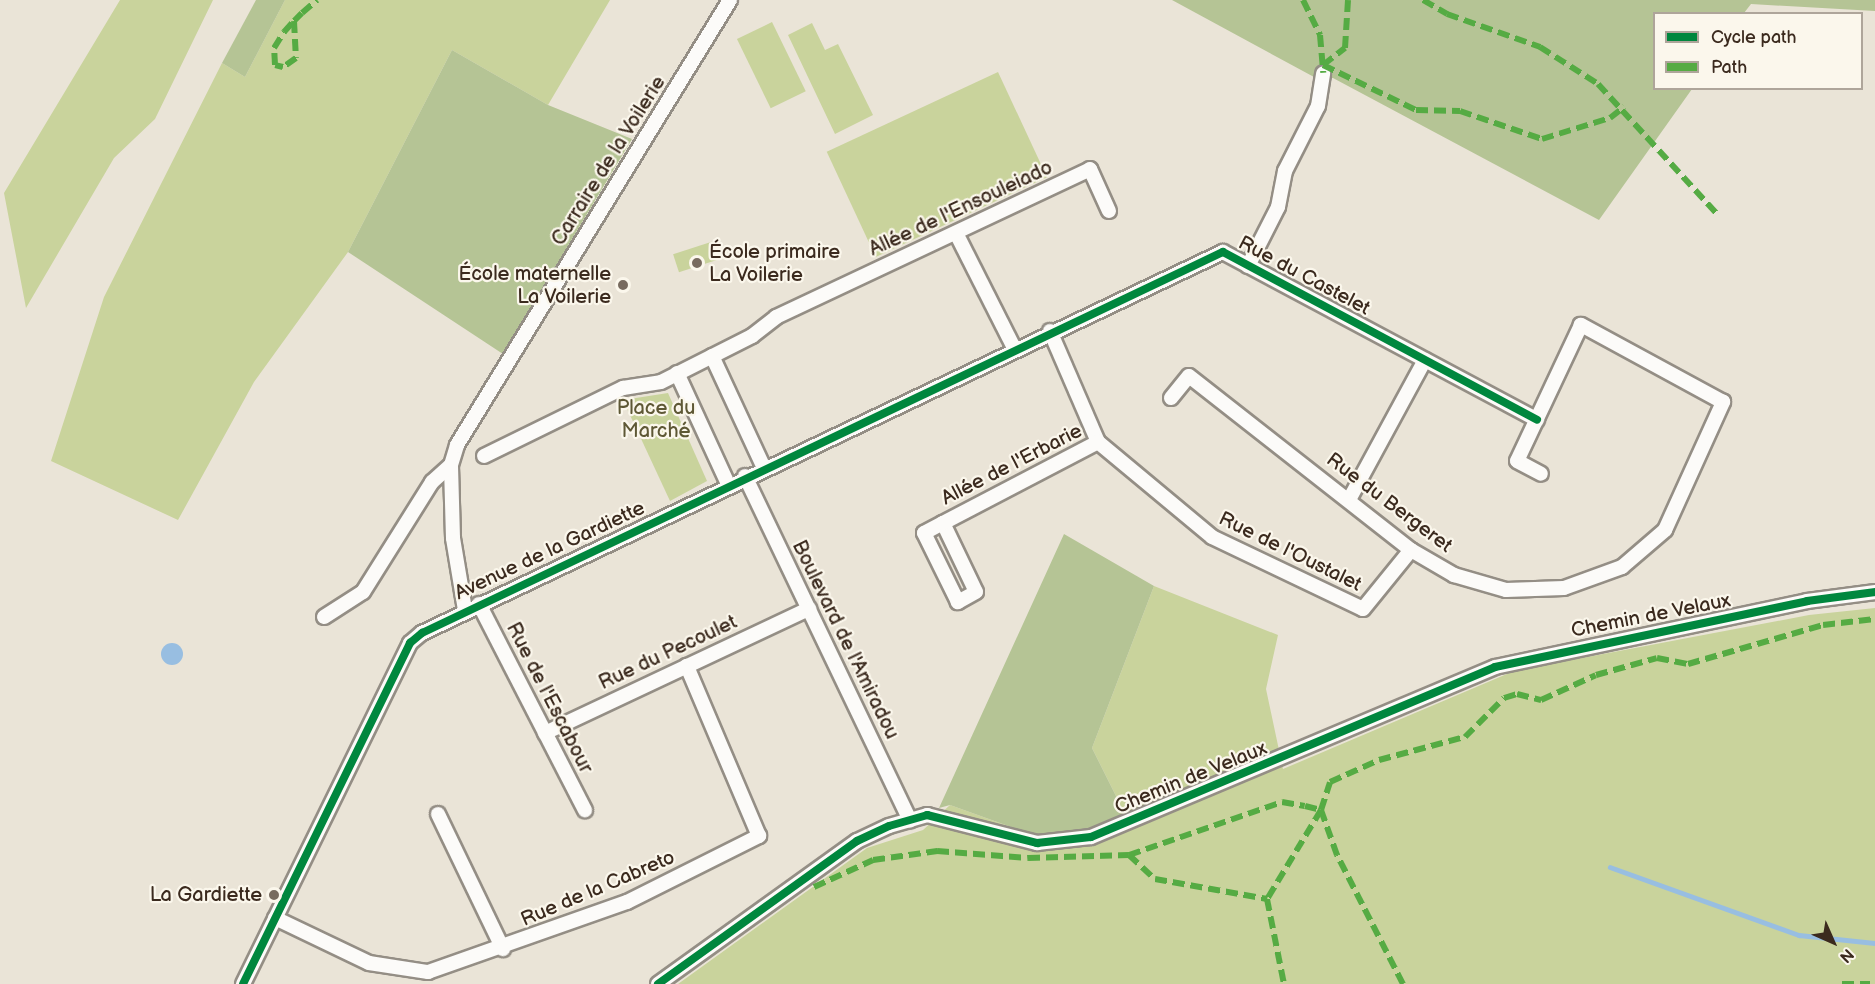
<!DOCTYPE html>
<meta charset="utf-8">
<style>
body{margin:0}
#map{position:relative;width:1875px;height:984px;overflow:hidden;background:#eae4d7;font-family:"Balsamiq Sans",sans-serif}
div>[style]{position:absolute}
[style*='--x']{left:calc(var(--x)*1px);top:calc(var(--y)*1px);width:calc(var(--w)*1px);rotate:calc(var(--a)*1deg)}
.green>*{inset:0;background:#c9d39c;transform-origin:0 0}
.forest>*{inset:0;background:#b5c495}
.water>*{inset:0;background:#98bee1}
.round{border-radius:50%}
.stream>*{height:4.5px;margin:-2.25px;padding:0 2.25px;transform-origin:2.25px;border-radius:2.25px;background:#98bee1}
.roads{filter:drop-shadow(2px 0 #948e85) drop-shadow(-2px 0 #948e85) drop-shadow(0 2px #948e85) drop-shadow(0 -2px #948e85)}
.minor>*{height:14px;margin:-7px;padding:0 7px;transform-origin:7px;border-radius:7px;background:#fcfbf9}
.quiet>*{height:6px;margin-top:-3px;transform-origin:0;background:repeating-linear-gradient(90deg,#55ab43 0 12px,transparent 0 18px)}
.cycleway>*{height:8px;margin:-4px;padding:0 4px;transform-origin:4px;border-radius:4px;background:#00873e}
.dots>*{width:16px;height:16px;translate:-50% -50%;box-sizing:border-box;border:3px solid #fbf7ec;border-radius:50%}
span{translate:-50% -50%;white-space:nowrap;text-align:center;line-height:1.15;-webkit-text-stroke:4.5px #fbf7ec;paint-order:stroke}
.street-label{font-size:20px;color:#3b2a1e}
.poi-label{font-size:20px;color:#3b2a1e}
.left{translate:0 -50%;text-align:left}
.right{translate:-100% -50%;text-align:right}
.park-label{font-size:20px;color:#5e5835}
.legend{position:absolute;left:1653px;top:12px;width:210px;height:78px;box-sizing:border-box;background:#fbf7ec;border:2px solid #aea59a;margin:0;padding:8px 10px;list-style:none;font-size:18px;color:#3b2a1e}
.legend li{display:flex;align-items:center;gap:12px;height:30px}
.legend b{width:30px;border:2px solid #aea59a}
.north{position:absolute;left:1803px;top:912px;width:60px;height:60px;-webkit-text-stroke:4px #fbf7ec;paint-order:stroke;rotate:135deg;font-size:16px;font-weight:700;line-height:24px;text-align:center;color:#3b2a1e}
.north::after{content:'';display:block;margin:auto;width:21px;height:27px;background:#3b2a1e;clip-path:polygon(50% 0,100% 100%,50% 72%,0 100%)}
</style>
<div id="map">
<div class="green">
<i style="clip-path:polygon(120px 0,213px 0,155px 119px,114px 158px,26px 308px,4px 193px)"></i>
<i style="clip-path:polygon(285px 0,610px 0,548px 105px,452px 50px,348px 252px,254px 382px,178px 520px,51px 461px,104px 297px,222px 63px,245px 77px)"></i>
<i style="left:772px;top:22px;width:77px;height:39px;rotate:64deg"></i>
<i style="clip-path:polygon(812px 23px,825px 50px,838px 44px,873px 115px,835px 134px,788px 35px)"></i>
<i style="left:998px;top:72px;width:116px;height:189px;rotate:65deg"></i>
<i style="left:714px;top:241px;width:19px;height:43px;rotate:72deg"></i>
<i style="clip-path:polygon(668px 393px,707px 481px,670px 501px,623px 400px)"></i>
<i style="clip-path:polygon(1154px 586px,1278px 635px,1266px 689px,1283px 769px,1514px 671px,1809px 615px,1875px 608px,1875px 984px,678px 984px,867px 848px,923px 830px,950px 805px,1039px 837px,1126px 816px,1092px 748px)"></i>
</div>
<div class="forest">
<i style="clip-path:polygon(256px 0,285px 0,245px 77px,222px 63px)"></i>
<i style="clip-path:polygon(1172px 0,1875px 0,1875px 11px,1751px 4px,1744px 13px,1654px 14px,1654px 88px,1692px 89px,1599px 220px,1333px 78px,1314px 77px)"></i>
<i style="clip-path:polygon(452px 50px,548px 105px,632px 139px,503px 354px,348px 252px)"></i>
<i style="clip-path:polygon(1064px 534px,1154px 586px,1092px 748px,1126px 816px,1083px 831px,1039px 837px,950px 805px,939px 808px)"></i>
</div>
<div class="water">
<i class="round" style="left:161px;top:643px;width:22px;height:22px"></i>
</div>
<div class="stream">
<i style="--x:1610;--y:867;--w:201;--a:19.8"></i>
<i style="--x:1799;--y:935;--w:76;--a:6"></i>
</div>
<div class="roads">
<div class="minor">
<i style="--x:956;--y:233;--w:129;--a:63.2"></i>
<i style="--x:1248;--y:266;--w:66;--a:-63"></i>
<i style="--x:1278;--y:207;--w:37;--a:-79"></i>
<i style="--x:1285;--y:171;--w:73;--a:-63.1"></i>
<i style="--x:1318;--y:106;--w:33;--a:-81"></i>
<i style="--x:1050;--y:331;--w:121;--a:66.6"></i>
<i style="--x:1098;--y:442;--w:148;--a:39.8"></i>
<i style="--x:1212;--y:537;--w:167;--a:25.5"></i>
<i style="--x:1363;--y:609;--w:76;--a:-50.9"></i>
<i style="--x:712;--y:356;--w:123;--a:65.1"></i>
<i style="--x:677;--y:373;--w:122;--a:65.3"></i>
<i style="--x:1171;--y:398;--w:28;--a:-51"></i>
<i style="--x:1189;--y:376;--w:282;--a:38.1"></i>
<i style="--x:1411;--y:550;--w:50;--a:30.2"></i>
<i style="--x:1454;--y:575;--w:54;--a:16.1"></i>
<i style="--x:1506;--y:590;--w:58;--a:-2"></i>
<i style="--x:1564;--y:588;--w:62;--a:-19.9"></i>
<i style="--x:1622;--y:567;--w:57;--a:-40.7"></i>
<i style="--x:1665;--y:530;--w:141;--a:-65.6"></i>
<i style="--x:1723;--y:402;--w:162;--a:-151.5"></i>
<i style="--x:1581;--y:325;--w:150;--a:115.2"></i>
<i style="--x:1517;--y:461;--w:27;--a:28"></i>
<i style="--x:484;--y:456;--w:155;--a:-26.1"></i>
<i style="--x:623;--y:388;--w:38;--a:-9"></i>
<i style="--x:661;--y:382;--w:102;--a:-26.8"></i>
<i style="--x:752;--y:336;--w:31;--a:-38"></i>
<i style="--x:776;--y:317;--w:347;--a:-25.2"></i>
<i style="--x:1090;--y:169;--w:46;--a:65.7"></i>
<i style="--x:745;--y:476;--w:382;--a:64.4"></i>
<i style="--x:1350;--y:498;--w:157;--a:-61.5"></i>
<i style="--x:943;--y:523;--w:76;--a:64.4"></i>
<i style="--x:976;--y:592;--w:21;--a:151"></i>
<i style="--x:958;--y:602;--w:77;--a:-116.2"></i>
<i style="--x:924;--y:533;--w:21;--a:-28"></i>
<i style="--x:943;--y:523;--w:175;--a:-27.6"></i>
<i style="--x:479;--y:604;--w:232;--a:62.8"></i>
<i style="--x:465;--y:610;--w:73;--a:-99.5"></i>
<i style="--x:453;--y:538;--w:73;--a:-91.6"></i>
<i style="--x:451;--y:465;--w:21;--a:-73"></i>
<i style="--x:457;--y:445;--w:522;--a:-58.47"></i>
<i style="--x:324;--y:617;--w:46;--a:-32.7"></i>
<i style="--x:363;--y:592;--w:130;--a:-57.9"></i>
<i style="--x:432;--y:482;--w:25;--a:-42"></i>
<i style="--x:545;--y:733;--w:292;--a:-25.2"></i>
<i style="--x:438;--y:814;--w:150;--a:64.3"></i>
<i style="--x:275;--y:918;--w:104;--a:25.6"></i>
<i style="--x:369;--y:963;--w:60;--a:8.7"></i>
<i style="--x:428;--y:972;--w:211;--a:-19.4"></i>
<i style="--x:627;--y:902;--w:148;--a:-26.6"></i>
<i style="--x:759;--y:836;--w:185;--a:-113"></i>
<i style="--x:243;--y:984;--w:380;--a:-63.9"></i>
<i style="--x:410;--y:643;--w:16;--a:-40"></i>
<i style="--x:422;--y:633;--w:887;--a:-25.44"></i>
<i style="--x:1223;--y:252;--w:356;--a:28.1"></i>
<i style="--x:658;--y:984;--w:245;--a:-35.7"></i>
<i style="--x:857;--y:841;--w:35;--a:-25"></i>
<i style="--x:889;--y:826;--w:40;--a:-16"></i>
<i style="--x:927;--y:815;--w:114;--a:14.3"></i>
<i style="--x:1037;--y:843;--w:54;--a:-6.3"></i>
<i style="--x:1091;--y:837;--w:438;--a:-22.8"></i>
<i style="--x:1495;--y:667;--w:319;--a:-11.9"></i>
<i style="--x:1807;--y:601;--w:69;--a:-7.5"></i>
</div>
</div>
<div class="quiet">
<i style="--x:1303;--y:0;--w:39;--a:64"></i>
<i style="--x:1320;--y:35;--w:38;--a:85"></i>
<i style="--x:1423;--y:0;--w:28;--a:30"></i>
<i style="--x:1447;--y:14;--w:99;--a:19.5"></i>
<i style="--x:1540;--y:47;--w:69;--a:32.5"></i>
<i style="--x:1598;--y:84;--w:179;--a:47.5"></i>
<i style="--x:294;--y:21;--w:37;--a:87"></i>
<i style="--x:296;--y:58;--w:16;--a:145"></i>
<i style="--x:283;--y:67;--w:8;--a:-166"></i>
<i style="--x:275;--y:65;--w:17;--a:-93"></i>
<i style="--x:274;--y:48;--w:19;--a:-58"></i>
<i style="--x:284;--y:32;--w:15;--a:-48"></i>
<i style="--x:294;--y:21;--w:11;--a:-45"></i>
<i style="--x:302;--y:13;--w:20;--a:-41"></i>
<i style="--x:1323;--y:65;--w:103;--a:25.8"></i>
<i style="--x:1416;--y:110;--w:44;--a:1.3"></i>
<i style="--x:1460;--y:111;--w:87;--a:18.9"></i>
<i style="--x:1542;--y:139;--w:71;--a:-17.2"></i>
<i style="--x:1610;--y:118;--w:18;--a:-38"></i>
<i style="--x:1323;--y:65;--w:28;--a:-38"></i>
<i style="--x:1345;--y:48;--w:48;--a:-86.4"></i>
<i style="--x:1129;--y:855;--w:35;--a:43"></i>
<i style="--x:1155;--y:879;--w:114;--a:10.1"></i>
<i style="--x:814;--y:887;--w:65;--a:-24.6"></i>
<i style="--x:873;--y:860;--w:65;--a:-8"></i>
<i style="--x:937;--y:851;--w:91;--a:4.4"></i>
<i style="--x:1028;--y:858;--w:101;--a:-1.7"></i>
<i style="--x:1129;--y:855;--w:162;--a:-19.1"></i>
<i style="--x:1282;--y:802;--w:23;--a:10"></i>
<i style="--x:1305;--y:806;--w:16;--a:14"></i>
<i style="--x:1321;--y:810;--w:104;--a:121.2"></i>
<i style="--x:1267;--y:899;--w:87;--a:78.7"></i>
<i style="--x:1403;--y:984;--w:145;--a:-117.1"></i>
<i style="--x:1337;--y:855;--w:48;--a:-109.6"></i>
<i style="--x:1321;--y:810;--w:29;--a:-72"></i>
<i style="--x:1330;--y:782;--w:54;--a:-24.2"></i>
<i style="--x:1379;--y:760;--w:89;--a:-15"></i>
<i style="--x:1465;--y:737;--w:55;--a:-45"></i>
<i style="--x:1504;--y:698;--w:14;--a:-17"></i>
<i style="--x:1517;--y:694;--w:25;--a:14"></i>
<i style="--x:1541;--y:700;--w:60;--a:-24.4"></i>
<i style="--x:1596;--y:675;--w:63;--a:-15.6"></i>
<i style="--x:1657;--y:658;--w:32;--a:11"></i>
<i style="--x:1688;--y:664;--w:141;--a:-16.1"></i>
<i style="--x:1823;--y:625;--w:52;--a:-6.6"></i>
<i style="--x:1842;--y:984;--w:28;--a:0"></i>
</div>
<div class="cycleway">
<i style="--x:243;--y:984;--w:380;--a:-63.9"></i>
<i style="--x:410;--y:643;--w:16;--a:-40"></i>
<i style="--x:422;--y:633;--w:887;--a:-25.44"></i>
<i style="--x:1223;--y:252;--w:356;--a:28.1"></i>
<i style="--x:658;--y:984;--w:245;--a:-35.7"></i>
<i style="--x:857;--y:841;--w:35;--a:-25"></i>
<i style="--x:889;--y:826;--w:40;--a:-16"></i>
<i style="--x:927;--y:815;--w:114;--a:14.3"></i>
<i style="--x:1037;--y:843;--w:54;--a:-6.3"></i>
<i style="--x:1091;--y:837;--w:438;--a:-22.8"></i>
<i style="--x:1495;--y:667;--w:319;--a:-11.9"></i>
<i style="--x:1807;--y:601;--w:69;--a:-7.5"></i>
</div>
<div class="dots">
<i style="left:697px;top:263px;background:#786b5f"></i>
<i style="left:623px;top:285px;background:#786b5f"></i>
<i style="left:274px;top:895px;background:#786b5f"></i>
</div>
<div class="street-label">
<span style="left:609px;top:161px;rotate:-58deg">Carraire de la Voilerie</span>
<span style="left:961px;top:209px;rotate:-25deg">Allée de l'Ensouleiado</span>
<span style="left:1304px;top:276px;rotate:28deg">Rue du Castelet</span>
<span style="left:1012px;top:465px;rotate:-27deg">Allée de l'Erbarie</span>
<span style="left:1389px;top:503px;rotate:37deg">Rue du Bergeret</span>
<span style="left:550px;top:551px;rotate:-25deg">Avenue de la Gardiette</span>
<span style="left:1290px;top:552px;rotate:26deg">Rue de l'Oustalet</span>
<span style="left:1651px;top:616px;rotate:-11deg">Chemin de Velaux</span>
<span style="left:845px;top:640px;rotate:64deg">Boulevard de l'Amiradou</span>
<span style="left:668px;top:653px;rotate:-25deg">Rue du Pecoulet</span>
<span style="left:549px;top:698px;rotate:63deg">Rue de l'Escabour</span>
<span style="left:1191px;top:778px;rotate:-22deg">Chemin de Velaux</span>
<span style="left:598px;top:889px;rotate:-23deg">Rue de la Cabreto</span>
</div>
<div class="poi-label">
<span class="left" style="left:709px;top:264px">École primaire<br>La Voilerie</span>
<span class="right" style="left:611px;top:286px">École maternelle<br>La Voilerie</span>
<span class="right" style="left:262px;top:895px">La Gardiette</span>
</div>
<div class="park-label">
<span style="left:656px;top:420px">Place du<br>Marché</span>
</div>
<ul class="legend">
<li><b style="height:8px;background:#00873e"></b>Cycle path</li>
<li><b style="height:8px;background:#55ab43"></b>Path</li>
</ul>
<div class="north">N</div>
</div>
